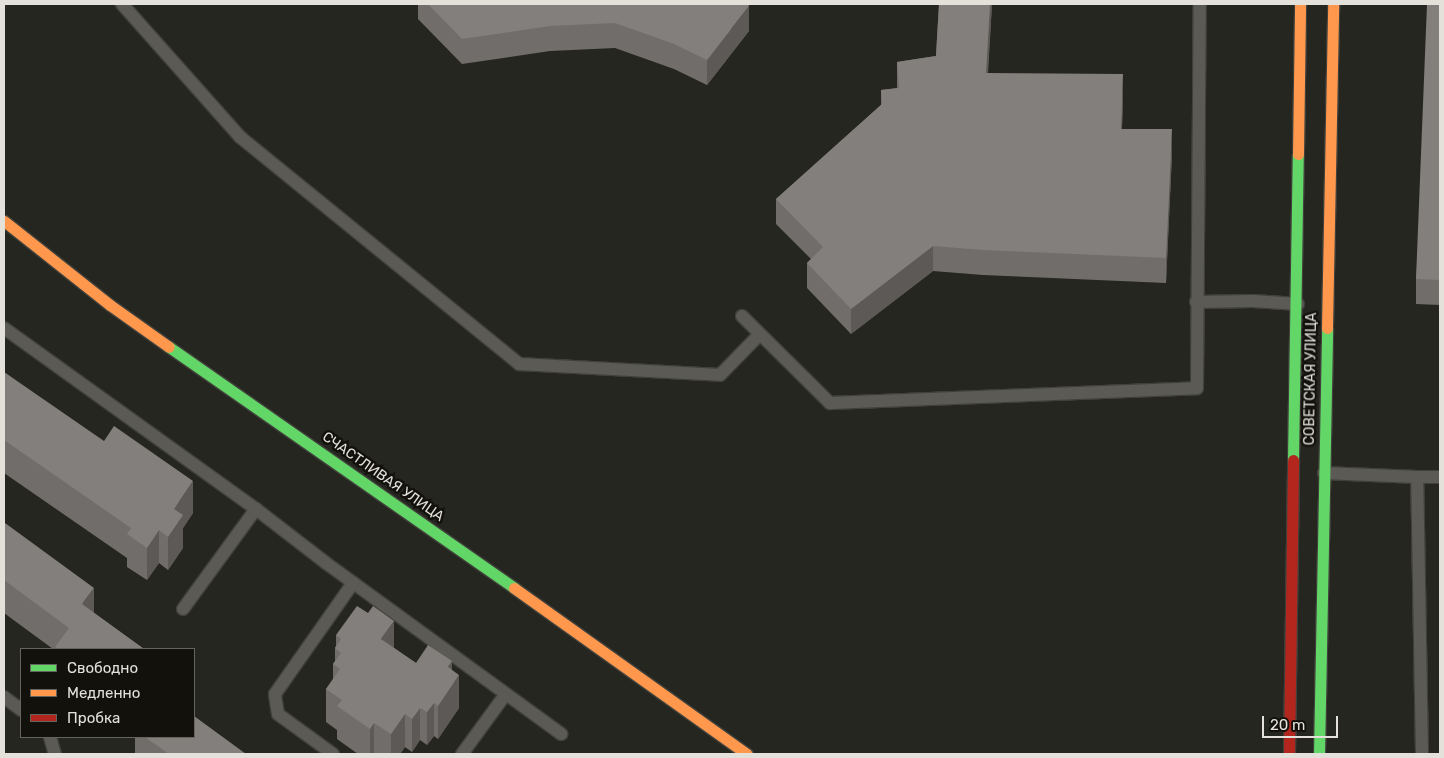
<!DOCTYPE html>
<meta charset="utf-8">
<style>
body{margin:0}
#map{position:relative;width:1444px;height:758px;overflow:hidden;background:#262620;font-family:Rubik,sans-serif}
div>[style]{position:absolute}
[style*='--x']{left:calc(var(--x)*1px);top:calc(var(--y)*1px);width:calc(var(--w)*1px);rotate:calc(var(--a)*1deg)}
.roads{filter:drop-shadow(1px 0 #41413c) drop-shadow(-1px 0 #41413c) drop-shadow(0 1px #41413c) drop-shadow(0 -1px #41413c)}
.lane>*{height:12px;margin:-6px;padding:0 6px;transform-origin:6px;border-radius:6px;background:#5b5a55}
.fast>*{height:11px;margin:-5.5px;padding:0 5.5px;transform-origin:5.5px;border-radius:5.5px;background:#63d668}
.slow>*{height:11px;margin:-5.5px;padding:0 5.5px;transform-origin:5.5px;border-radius:5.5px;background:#ff974d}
.jam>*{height:11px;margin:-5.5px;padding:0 5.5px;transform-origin:5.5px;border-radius:5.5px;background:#b3261e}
.wall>*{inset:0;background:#716d6b}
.shaded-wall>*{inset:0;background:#5c5957}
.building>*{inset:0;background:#837f7c}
span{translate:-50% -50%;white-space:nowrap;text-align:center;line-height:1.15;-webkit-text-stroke:5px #12110b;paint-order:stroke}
.street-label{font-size:14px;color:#e3e1da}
.frame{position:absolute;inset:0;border:5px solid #e3e1da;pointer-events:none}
.legend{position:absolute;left:20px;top:648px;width:175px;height:90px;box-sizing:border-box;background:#12110b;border:1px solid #66645e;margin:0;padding:6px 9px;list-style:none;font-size:15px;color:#e3e1da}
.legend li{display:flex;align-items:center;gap:10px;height:25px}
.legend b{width:25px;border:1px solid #66645e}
.scale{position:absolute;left:1262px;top:716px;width:76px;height:22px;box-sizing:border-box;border:2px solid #e3e1da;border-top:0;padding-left:6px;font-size:15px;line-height:18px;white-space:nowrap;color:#e3e1da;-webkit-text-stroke:4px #12110b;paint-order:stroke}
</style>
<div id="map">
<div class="roads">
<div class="lane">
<i style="--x:122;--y:4;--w:178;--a:48.4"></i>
<i style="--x:240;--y:137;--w:360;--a:39.1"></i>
<i style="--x:519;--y:364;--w:201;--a:3.1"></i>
<i style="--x:720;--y:375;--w:57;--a:-45.7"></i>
<i style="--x:1196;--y:302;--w:57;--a:-1"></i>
<i style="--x:1253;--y:301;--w:45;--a:3.8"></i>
<i style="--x:742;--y:316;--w:124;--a:44.7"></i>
<i style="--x:830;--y:403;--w:367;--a:-2.3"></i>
<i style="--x:1197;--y:388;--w:384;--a:-89.6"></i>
<i style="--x:4;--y:328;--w:310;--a:35.7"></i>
<i style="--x:256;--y:509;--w:88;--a:37.6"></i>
<i style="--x:326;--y:563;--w:291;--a:36"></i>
<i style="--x:1324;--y:473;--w:93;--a:2.5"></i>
<i style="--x:183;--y:609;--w:124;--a:-53.9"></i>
<i style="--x:4;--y:697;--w:21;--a:37"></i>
<i style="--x:50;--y:737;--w:18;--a:74"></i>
<i style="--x:333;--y:754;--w:68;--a:-144"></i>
<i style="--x:278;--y:714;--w:20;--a:-99"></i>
<i style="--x:275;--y:694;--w:136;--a:-54.9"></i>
<i style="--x:462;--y:754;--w:73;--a:-53.9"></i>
<i style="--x:1422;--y:754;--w:277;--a:-91"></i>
<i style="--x:1417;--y:477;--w:23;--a:0"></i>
</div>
<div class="fast">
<i style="--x:169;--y:347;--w:421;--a:34.9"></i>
<i style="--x:1293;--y:460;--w:306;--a:-89.1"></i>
<i style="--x:1319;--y:754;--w:426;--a:-88.9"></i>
</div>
<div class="slow">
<i style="--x:1298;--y:154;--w:150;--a:-89.2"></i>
<i style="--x:4;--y:221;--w:135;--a:38.4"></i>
<i style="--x:110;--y:305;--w:72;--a:35.4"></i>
<i style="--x:1327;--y:328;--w:324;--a:-88.9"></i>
<i style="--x:514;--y:588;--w:286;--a:35.5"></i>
</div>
<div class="jam">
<i style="--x:1289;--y:754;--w:294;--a:-89.2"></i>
</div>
</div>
<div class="wall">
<i style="clip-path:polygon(418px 4px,427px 4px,749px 31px,707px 85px,674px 69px,615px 48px,550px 51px,462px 64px,418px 19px)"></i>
<i style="clip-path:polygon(933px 4px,992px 4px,988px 73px,1123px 99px,1122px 129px,1172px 154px,1166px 283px,983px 275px,933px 271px,851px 334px,807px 288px,807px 263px,811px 259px,776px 224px,776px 199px,881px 105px,881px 90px,897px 88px,897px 62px,936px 56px,939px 4px)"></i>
<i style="clip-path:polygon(1440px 4px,1440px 305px,1416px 304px,1416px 279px)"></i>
<i style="clip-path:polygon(4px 372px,193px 513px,183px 528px,183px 548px,168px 570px,159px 563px,147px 580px,127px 567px,127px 558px,4px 473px)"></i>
<i style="clip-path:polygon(4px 525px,94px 613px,144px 649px,53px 649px,4px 613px)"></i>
<i style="clip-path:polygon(336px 635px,394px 648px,416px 663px,452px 670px,459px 708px,438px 739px,434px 736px,427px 745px,420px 740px,412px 752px,405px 747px,400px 754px,358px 754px,337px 739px,337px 730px,326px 722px,326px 689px,333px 679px,333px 664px,335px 661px,335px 648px,336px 646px)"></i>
<i style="clip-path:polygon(134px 737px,194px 737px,246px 754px,135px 754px,135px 738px)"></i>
</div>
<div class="shaded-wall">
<i style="clip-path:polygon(990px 4px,992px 4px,986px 97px,986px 73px)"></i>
<i style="clip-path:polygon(749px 6px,749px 31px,707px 85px,707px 60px)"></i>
<i style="clip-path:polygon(1123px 74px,1123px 99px,1121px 154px,1121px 129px)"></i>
<i style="clip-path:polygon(1172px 129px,1172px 154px,1166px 283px,1166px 258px)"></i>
<i style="clip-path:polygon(933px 246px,933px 271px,851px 334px,851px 309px)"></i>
<i style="clip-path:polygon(193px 481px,193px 513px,183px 528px,183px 548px,168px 570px,168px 537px,174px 509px)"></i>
<i style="clip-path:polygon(159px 530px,159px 563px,147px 580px,147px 548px)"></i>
<i style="clip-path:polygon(94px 588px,94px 621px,82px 604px)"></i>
<i style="clip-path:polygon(394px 621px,394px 654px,381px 639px)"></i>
<i style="clip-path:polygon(452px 661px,452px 685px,459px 675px,459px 708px,438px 739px,438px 706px,448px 667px)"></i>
<i style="clip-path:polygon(434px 703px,434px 736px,427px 745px,427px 712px)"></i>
<i style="clip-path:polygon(420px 708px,420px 740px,412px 752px,412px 719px)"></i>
<i style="clip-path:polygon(405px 714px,405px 747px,400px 754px,391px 754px,391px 734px)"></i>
<i style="clip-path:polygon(374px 723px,374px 754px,370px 754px,370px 729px)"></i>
</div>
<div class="building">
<i style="clip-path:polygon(428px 4px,748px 4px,749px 6px,707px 60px,674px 44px,615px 23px,550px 26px,462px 39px)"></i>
<i style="clip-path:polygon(939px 4px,990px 4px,986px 73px,1123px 74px,1121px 129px,1172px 129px,1166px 258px,983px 250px,933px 246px,851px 309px,807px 263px,823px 247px,776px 199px,882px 104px,881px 90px,899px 88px,897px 62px,936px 56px)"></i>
<i style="clip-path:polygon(1427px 4px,1440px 4px,1440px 280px,1416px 279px)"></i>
<i style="clip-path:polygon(4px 372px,104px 441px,114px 426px,193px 481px,174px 509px,183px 515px,168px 537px,159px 530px,147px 548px,127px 534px,131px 528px,4px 440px)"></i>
<i style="clip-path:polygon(5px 523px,94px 588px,82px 604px,144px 649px,59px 649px,55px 647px,69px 628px,4px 580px,4px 525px)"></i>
<i style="clip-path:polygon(357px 606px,368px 613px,373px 606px,394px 621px,381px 639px,416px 663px,428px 645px,452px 661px,448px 667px,459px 675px,438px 706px,434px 703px,427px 712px,420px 708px,412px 719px,405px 714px,391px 734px,374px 723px,370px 729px,337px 706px,342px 700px,326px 689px,340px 669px,333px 664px,341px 653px,335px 648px,341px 639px,336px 635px)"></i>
<i style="clip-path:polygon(194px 716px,246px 754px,169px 754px,145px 737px,194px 737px)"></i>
</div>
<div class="street-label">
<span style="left:1311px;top:379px;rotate:-89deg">СОВЕТСКАЯ УЛИЦА</span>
<span style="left:383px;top:477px;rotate:35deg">СЧАСТЛИВАЯ УЛИЦА</span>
</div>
<div class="frame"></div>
<ul class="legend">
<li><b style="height:6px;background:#63d668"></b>Свободно</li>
<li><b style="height:6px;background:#ff974d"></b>Медленно</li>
<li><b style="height:6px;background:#b3261e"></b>Пробка</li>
</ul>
<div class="scale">20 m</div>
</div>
